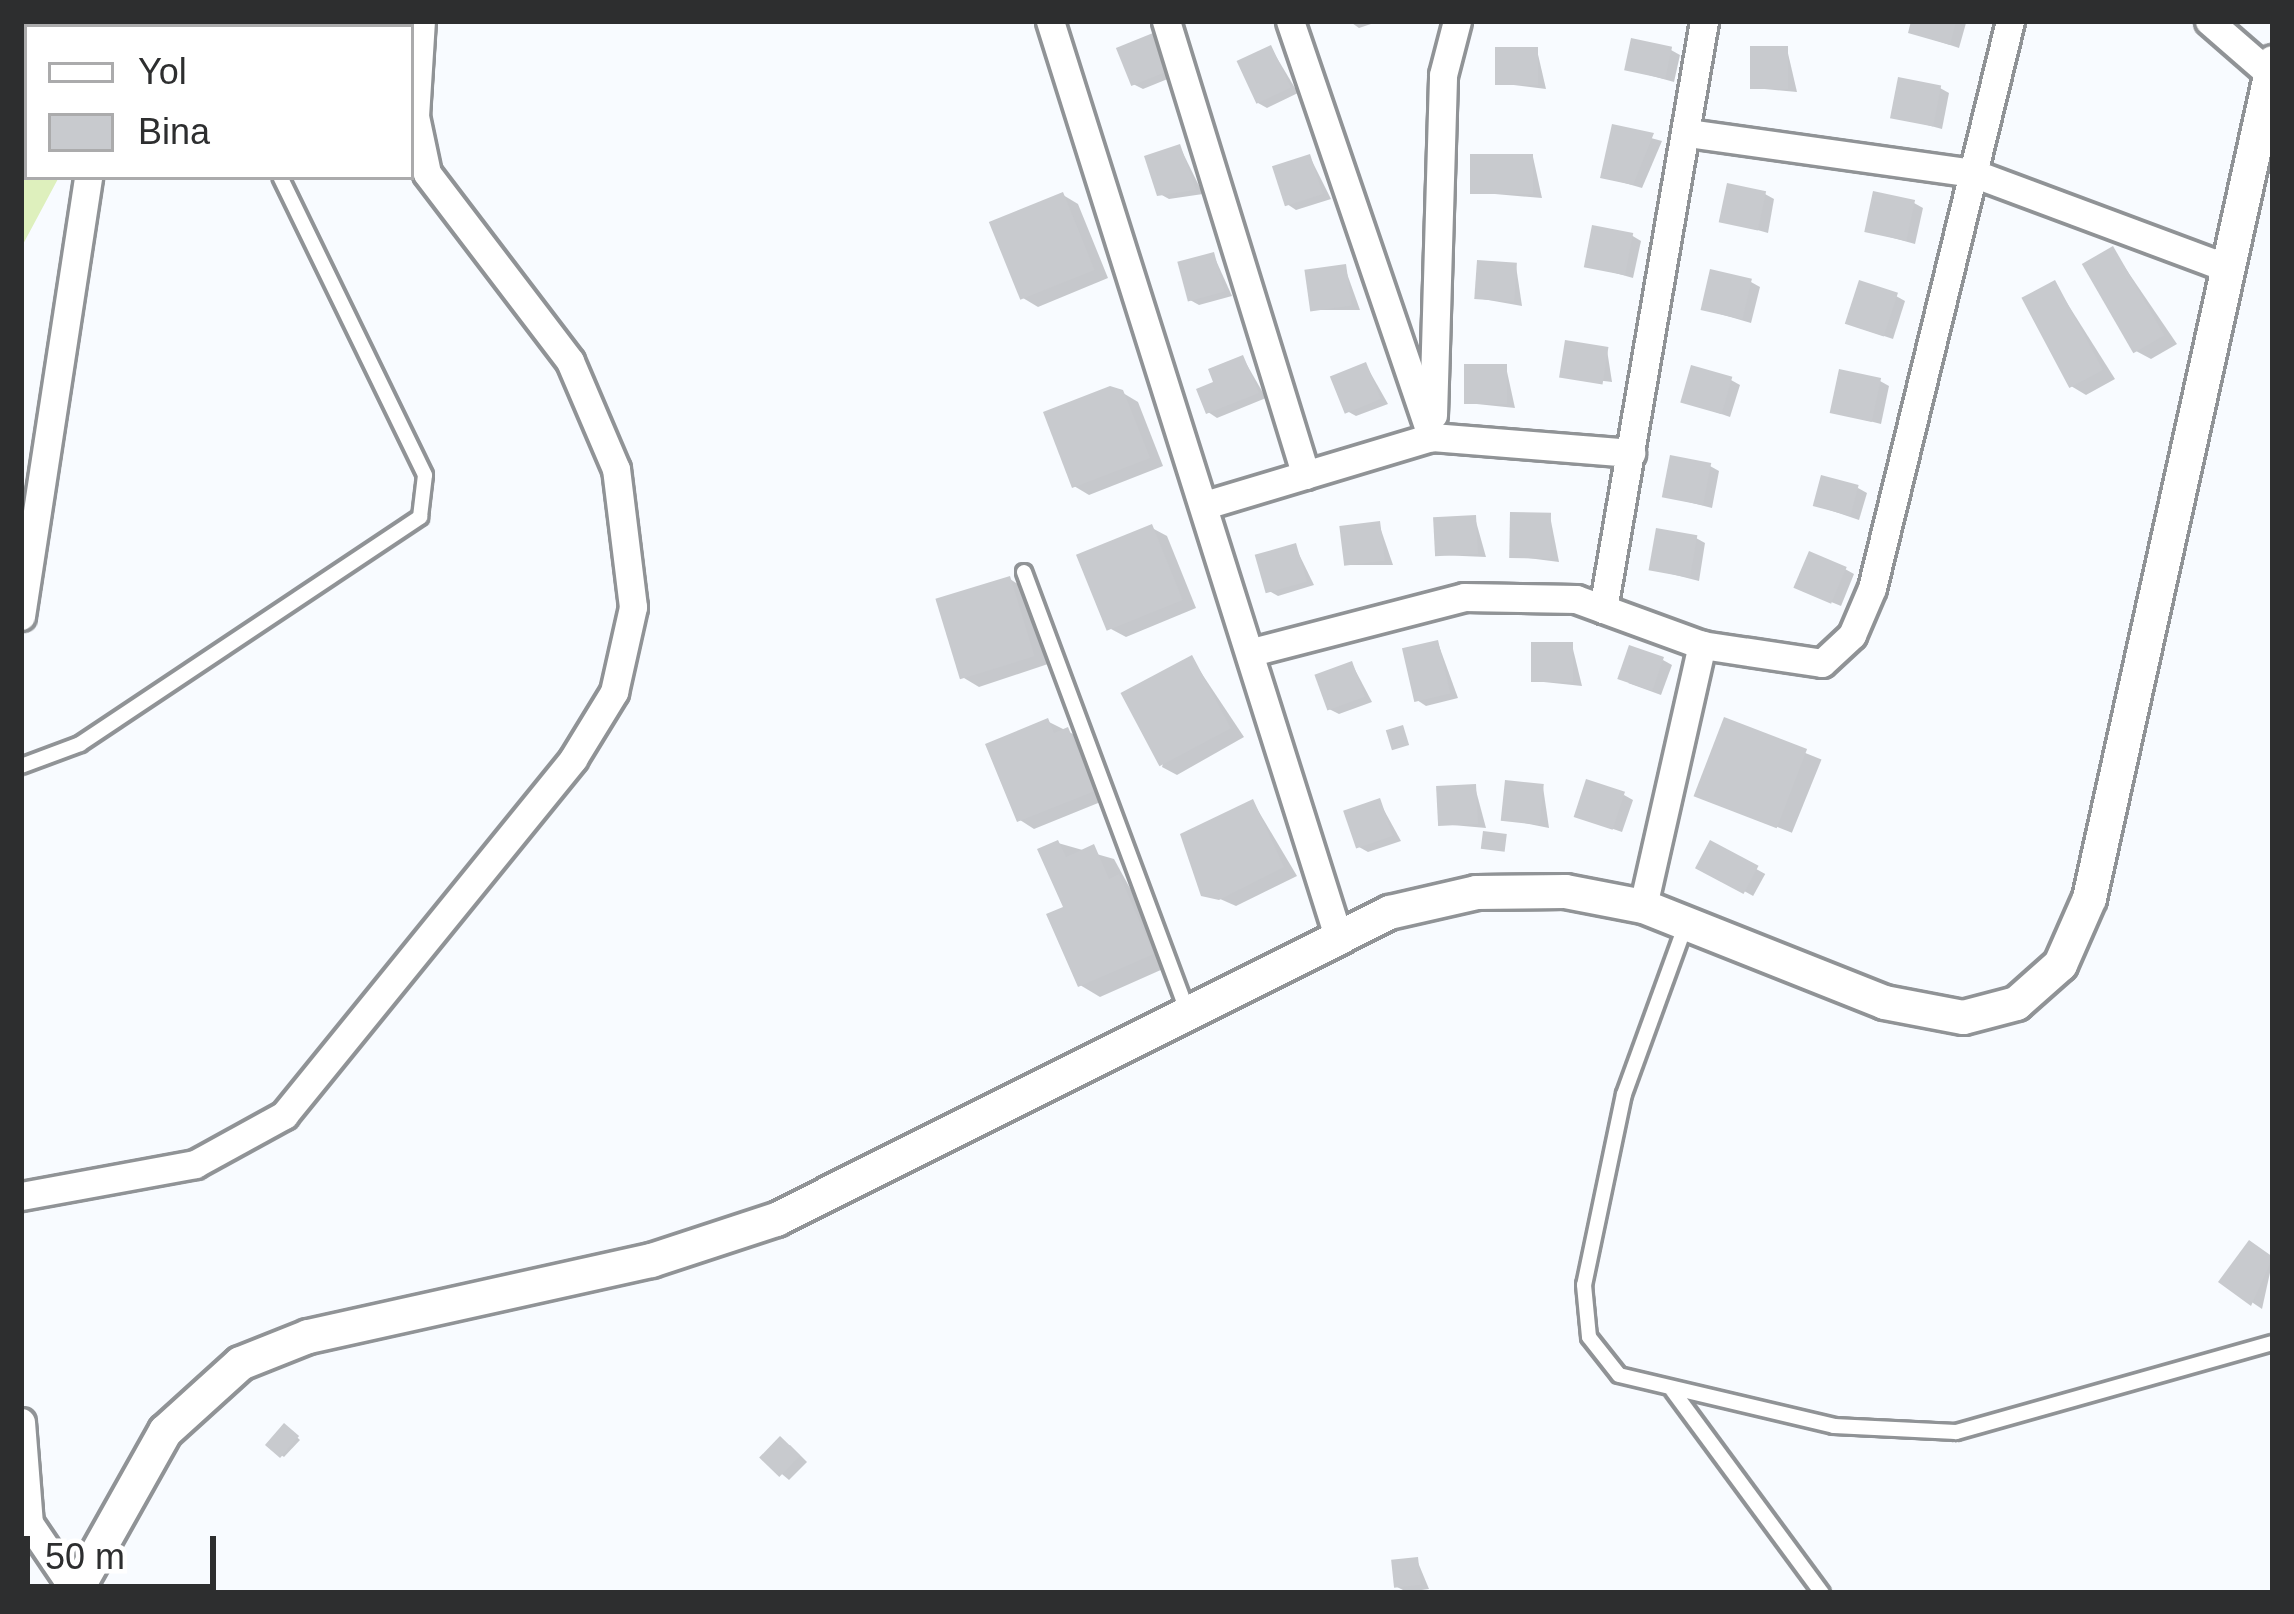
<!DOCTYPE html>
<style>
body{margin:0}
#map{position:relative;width:2294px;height:1614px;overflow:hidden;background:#f8fbff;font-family:Arial,sans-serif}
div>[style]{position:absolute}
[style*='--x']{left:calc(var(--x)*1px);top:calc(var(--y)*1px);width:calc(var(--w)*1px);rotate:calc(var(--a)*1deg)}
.green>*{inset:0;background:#def0bd}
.shadow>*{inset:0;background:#0003;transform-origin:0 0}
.building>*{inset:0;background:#c8cace;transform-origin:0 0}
.roads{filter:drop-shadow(3px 0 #909396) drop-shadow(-3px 0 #909396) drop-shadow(0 3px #909396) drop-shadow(0 -3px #909396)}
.service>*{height:14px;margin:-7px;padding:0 7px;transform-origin:7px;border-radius:7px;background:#fff}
.minor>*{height:27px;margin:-13.5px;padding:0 13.5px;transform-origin:13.5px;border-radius:13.5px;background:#fff}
.tertiary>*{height:33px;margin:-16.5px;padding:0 16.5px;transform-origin:16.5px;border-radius:16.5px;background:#fff}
span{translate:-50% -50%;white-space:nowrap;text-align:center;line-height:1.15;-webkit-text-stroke:9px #fff;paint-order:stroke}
.frame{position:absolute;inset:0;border:24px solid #2d2e2f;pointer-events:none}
.legend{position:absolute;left:24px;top:24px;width:390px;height:156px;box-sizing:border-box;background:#fff;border:3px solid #ababac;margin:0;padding:15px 21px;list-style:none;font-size:36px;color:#2d2e2f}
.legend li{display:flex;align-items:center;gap:24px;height:60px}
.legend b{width:60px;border:3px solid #ababac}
.scale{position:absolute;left:24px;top:1536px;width:192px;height:54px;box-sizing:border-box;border:6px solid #2d2e2f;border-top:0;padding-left:15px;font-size:36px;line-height:42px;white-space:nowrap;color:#2d2e2f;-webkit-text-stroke:9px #fff;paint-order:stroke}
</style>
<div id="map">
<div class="green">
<i style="clip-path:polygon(21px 21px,93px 21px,27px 27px,27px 177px,59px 177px,21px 248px)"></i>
</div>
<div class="shadow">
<i style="clip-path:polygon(1349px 21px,1380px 21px,1359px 28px)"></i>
<i style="clip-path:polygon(1914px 21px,1966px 23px,1959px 48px,1911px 32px)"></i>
<i style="clip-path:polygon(1152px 37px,1175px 76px,1143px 89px,1133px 84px)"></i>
<i style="clip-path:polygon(1271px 48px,1298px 93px,1267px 108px,1258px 103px)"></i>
<i style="clip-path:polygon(1787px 49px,1797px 92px,1754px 88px)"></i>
<i style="clip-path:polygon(1537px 50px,1546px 89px,1497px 83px)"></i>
<i style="clip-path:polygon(1671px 50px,1680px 55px,1674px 82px,1627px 69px)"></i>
<i style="clip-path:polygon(1940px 88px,1949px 93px,1942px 129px,1894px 116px)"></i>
<i style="clip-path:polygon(1614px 128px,1662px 141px,1642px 188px,1604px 177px)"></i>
<i style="clip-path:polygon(1180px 147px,1203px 194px,1169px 199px,1160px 194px)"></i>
<i style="clip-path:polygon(1310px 157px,1331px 199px,1296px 210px,1287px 204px)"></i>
<i style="clip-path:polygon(1533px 157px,1542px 198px,1472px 192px)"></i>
<i style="clip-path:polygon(1765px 194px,1774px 199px,1768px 233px,1722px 220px)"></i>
<i style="clip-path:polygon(1063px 195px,1078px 204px,1108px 278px,1038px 307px,1023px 298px)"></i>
<i style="clip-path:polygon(1914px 203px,1923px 208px,1915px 244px,1868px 231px)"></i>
<i style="clip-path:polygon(1631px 235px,1641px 241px,1633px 278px,1587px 265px)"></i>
<i style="clip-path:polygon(2113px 250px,2177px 344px,2151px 359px,2136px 351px)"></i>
<i style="clip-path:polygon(1214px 256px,1232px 296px,1199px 305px,1190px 300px)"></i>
<i style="clip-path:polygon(1516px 266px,1522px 306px,1477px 298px)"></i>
<i style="clip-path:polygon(1345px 268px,1360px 310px,1313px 310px)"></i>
<i style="clip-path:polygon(1751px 282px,1760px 287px,1751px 323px,1703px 309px)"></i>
<i style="clip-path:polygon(2055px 284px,2115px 379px,2086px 395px,2071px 386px)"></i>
<i style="clip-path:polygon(1896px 296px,1905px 301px,1893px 339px,1857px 327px)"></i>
<i style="clip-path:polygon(1607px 350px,1612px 382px,1563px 376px)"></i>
<i style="clip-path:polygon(1243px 358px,1266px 398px,1217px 418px,1208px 412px,1217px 383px)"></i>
<i style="clip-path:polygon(1366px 365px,1388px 404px,1356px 416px,1347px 411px)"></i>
<i style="clip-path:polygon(1506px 367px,1515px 408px,1467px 403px)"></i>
<i style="clip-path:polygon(1731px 380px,1740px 385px,1730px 417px,1684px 401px)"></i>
<i style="clip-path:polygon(1880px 381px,1889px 386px,1881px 424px,1834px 412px)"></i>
<i style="clip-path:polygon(1123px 393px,1138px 402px,1163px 466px,1089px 495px,1074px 486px)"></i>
<i style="clip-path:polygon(1710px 466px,1719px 471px,1712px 508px,1665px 496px)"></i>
<i style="clip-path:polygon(1858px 488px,1867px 493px,1859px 520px,1815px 505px)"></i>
<i style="clip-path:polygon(1550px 516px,1559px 562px,1512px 556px)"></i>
<i style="clip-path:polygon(1475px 518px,1486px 557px,1439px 555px)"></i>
<i style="clip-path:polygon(1379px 524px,1393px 565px,1346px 565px)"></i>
<i style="clip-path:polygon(1152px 528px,1167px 536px,1196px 608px,1126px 637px,1111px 629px)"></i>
<i style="clip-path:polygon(1696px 538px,1705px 543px,1699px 581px,1652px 569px)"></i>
<i style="clip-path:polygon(1295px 546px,1314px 585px,1278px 596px,1269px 591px)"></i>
<i style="clip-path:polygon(1845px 569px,1854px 574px,1841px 606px,1807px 592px)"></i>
<i style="clip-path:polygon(1010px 579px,1024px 588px,1048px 664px,979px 687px,964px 678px)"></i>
<i style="clip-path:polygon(1438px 643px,1458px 698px,1426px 706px,1417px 700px)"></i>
<i style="clip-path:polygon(1572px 645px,1582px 686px,1534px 681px)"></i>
<i style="clip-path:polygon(1192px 659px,1244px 737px,1177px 775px,1162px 767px)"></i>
<i style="clip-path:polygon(1663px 660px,1672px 665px,1661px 695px,1628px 683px)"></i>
<i style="clip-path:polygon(1352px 664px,1372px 702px,1339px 714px,1329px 709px)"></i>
<i style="clip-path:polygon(1047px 721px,1083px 739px,1108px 799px,1034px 829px,1020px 820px)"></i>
<i style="left:1726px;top:721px;width:103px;height:79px;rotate:22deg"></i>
<i style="clip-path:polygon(1475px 787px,1486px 828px,1441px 824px)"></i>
<i style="clip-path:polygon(1543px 787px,1549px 828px,1505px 819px)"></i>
<i style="clip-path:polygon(1624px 795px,1633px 800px,1622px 832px,1587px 820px)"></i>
<i style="clip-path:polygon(1379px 801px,1401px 841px,1368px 852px,1359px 847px)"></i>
<i style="clip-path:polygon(1253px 802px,1297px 876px,1236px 906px,1202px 891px)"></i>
<i style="clip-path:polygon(1058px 843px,1114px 859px,1172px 965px,1100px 997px,1080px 985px)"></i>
<i style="left:1711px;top:844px;width:62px;height:25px;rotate:29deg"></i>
<i style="clip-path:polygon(2259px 1249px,2273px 1259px,2262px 1309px,2222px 1282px)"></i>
<i style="clip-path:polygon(288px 1429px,300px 1440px,284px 1457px,281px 1455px)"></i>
<i style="clip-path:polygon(790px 1445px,807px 1462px,789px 1480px,763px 1458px)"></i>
<i style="clip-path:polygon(1417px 1560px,1429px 1589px,1407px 1592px,1397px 1587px)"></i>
</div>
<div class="building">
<i style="clip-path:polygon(1911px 21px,1956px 21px,1950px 45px,1908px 33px)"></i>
<i style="left:1153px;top:33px;width:41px;height:40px;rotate:68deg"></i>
<i style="left:1631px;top:38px;width:42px;height:33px;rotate:12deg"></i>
<i style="left:1271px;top:45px;width:47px;height:38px;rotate:65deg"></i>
<i style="left:1750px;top:46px;width:38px;height:43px"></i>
<i style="left:1495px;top:47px;width:43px;height:38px"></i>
<i style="left:1898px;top:77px;width:44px;height:42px;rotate:11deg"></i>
<i style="clip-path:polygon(1612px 124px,1654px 133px,1633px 185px,1600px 178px)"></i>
<i style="clip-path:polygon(1180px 144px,1196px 190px,1157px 196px,1144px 156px)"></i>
<i style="left:1310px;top:154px;width:42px;height:40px;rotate:72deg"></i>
<i style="left:1470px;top:154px;width:63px;height:40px"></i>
<i style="left:1727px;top:183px;width:40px;height:40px;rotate:12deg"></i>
<i style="left:1873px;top:191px;width:43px;height:42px;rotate:12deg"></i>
<i style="left:1063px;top:192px;width:84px;height:80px;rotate:68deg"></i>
<i style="left:1592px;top:225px;width:42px;height:43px;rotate:11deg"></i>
<i style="left:2113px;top:246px;width:103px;height:36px;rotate:60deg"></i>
<i style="left:1214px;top:252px;width:41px;height:38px;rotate:75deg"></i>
<i style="left:1477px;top:260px;width:40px;height:39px;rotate:4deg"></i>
<i style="left:1346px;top:264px;width:42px;height:42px;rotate:82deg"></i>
<i style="left:1710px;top:269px;width:43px;height:42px;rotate:13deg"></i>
<i style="left:1859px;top:280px;width:41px;height:46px;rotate:18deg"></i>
<i style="left:2055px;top:280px;width:102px;height:38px;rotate:62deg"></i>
<i style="left:1565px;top:340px;width:44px;height:38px;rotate:9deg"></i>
<i style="clip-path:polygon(1243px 355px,1259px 393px,1206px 414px,1196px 389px,1213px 382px,1208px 369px)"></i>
<i style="left:1366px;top:362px;width:40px;height:39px;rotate:68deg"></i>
<i style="left:1464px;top:364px;width:43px;height:40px"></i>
<i style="left:1691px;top:365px;width:43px;height:39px;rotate:16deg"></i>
<i style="left:1839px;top:369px;width:43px;height:45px;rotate:12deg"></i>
<i style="clip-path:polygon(1110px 386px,1123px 390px,1150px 458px,1072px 488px,1043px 412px)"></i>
<i style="left:1670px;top:455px;width:42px;height:43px;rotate:11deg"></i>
<i style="left:1821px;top:475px;width:39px;height:32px;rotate:15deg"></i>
<i style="left:1510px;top:512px;width:41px;height:46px;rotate:1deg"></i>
<i style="left:1476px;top:515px;width:39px;height:43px;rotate:87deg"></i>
<i style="left:1380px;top:521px;width:40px;height:41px;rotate:83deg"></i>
<i style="left:1152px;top:524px;width:82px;height:82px;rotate:68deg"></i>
<i style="left:1656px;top:528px;width:42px;height:43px;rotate:10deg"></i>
<i style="left:1296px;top:543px;width:40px;height:43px;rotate:74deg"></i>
<i style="left:1809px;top:551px;width:41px;height:40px;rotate:23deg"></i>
<i style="left:1010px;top:576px;width:84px;height:78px;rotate:73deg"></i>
<i style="left:1438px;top:640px;width:55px;height:37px;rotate:77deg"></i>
<i style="left:1531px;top:642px;width:42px;height:40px"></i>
<i style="left:1629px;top:645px;width:37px;height:36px;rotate:19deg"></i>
<i style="left:1192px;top:655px;width:83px;height:81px;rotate:62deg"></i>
<i style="left:1352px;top:661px;width:38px;height:40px;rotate:70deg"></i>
<i style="left:1724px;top:717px;width:89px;height:85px;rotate:21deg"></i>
<i style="clip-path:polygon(1048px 718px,1054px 733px,1068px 727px,1095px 791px,1017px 822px,985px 744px)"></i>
<i style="left:1403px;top:725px;width:21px;height:18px;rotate:73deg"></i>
<i style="left:1586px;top:779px;width:41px;height:40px;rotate:18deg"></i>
<i style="left:1505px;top:780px;width:39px;height:41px;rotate:6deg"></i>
<i style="left:1476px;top:784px;width:40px;height:40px;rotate:87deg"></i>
<i style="left:1380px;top:798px;width:40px;height:39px;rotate:71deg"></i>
<i style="clip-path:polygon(1253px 799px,1284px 867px,1219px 900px,1201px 896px,1180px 834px)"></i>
<i style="left:1483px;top:831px;width:24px;height:18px;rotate:7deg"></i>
<i style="clip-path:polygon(1058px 840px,1066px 857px,1094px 844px,1109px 879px,1119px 874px,1154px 954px,1078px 987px,1046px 914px,1063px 907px,1037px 849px)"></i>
<i style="left:1710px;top:840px;width:55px;height:32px;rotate:28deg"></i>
<i style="clip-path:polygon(2249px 1240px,2273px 1257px,2251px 1306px,2218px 1282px)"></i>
<i style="left:284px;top:1423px;width:20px;height:29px;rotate:41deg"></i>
<i style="left:780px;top:1436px;width:28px;height:30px;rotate:44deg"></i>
<i style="left:1418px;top:1557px;width:28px;height:27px;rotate:84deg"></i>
</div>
<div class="roads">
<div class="service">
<i style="--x:291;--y:27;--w:6;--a:-90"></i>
<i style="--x:1024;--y:572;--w:467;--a:69.6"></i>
<i style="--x:21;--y:766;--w:63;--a:-20.4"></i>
<i style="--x:80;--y:744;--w:409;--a:-33.7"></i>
<i style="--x:420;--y:517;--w:42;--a:-83.2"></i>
<i style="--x:425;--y:475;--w:331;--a:-115.9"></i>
<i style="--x:1686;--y:924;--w:181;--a:110"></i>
<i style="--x:1624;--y:1094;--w:195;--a:101.8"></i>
<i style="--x:1584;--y:1285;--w:52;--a:84.5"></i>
<i style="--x:1589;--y:1337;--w:48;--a:51.7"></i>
<i style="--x:1619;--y:1375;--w:221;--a:13.3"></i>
<i style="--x:1834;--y:1426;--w:122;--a:2.8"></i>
<i style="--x:1956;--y:1432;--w:329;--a:-15.7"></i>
<i style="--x:1673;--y:1391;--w:251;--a:53.6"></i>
</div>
<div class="minor">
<i style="--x:1050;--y:21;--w:956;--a:72.53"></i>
<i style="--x:1166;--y:21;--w:475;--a:72.9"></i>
<i style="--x:1290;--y:21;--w:440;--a:71.2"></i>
<i style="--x:2209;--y:21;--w:81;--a:41"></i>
<i style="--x:113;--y:27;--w:6;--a:-81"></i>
<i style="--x:1688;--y:133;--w:288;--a:8"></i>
<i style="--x:1973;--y:173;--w:269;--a:20.5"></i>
<i style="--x:1433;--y:415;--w:340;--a:-88.3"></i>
<i style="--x:1443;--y:75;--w:56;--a:-75.5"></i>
<i style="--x:1205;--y:505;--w:237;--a:-16.7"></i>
<i style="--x:1432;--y:437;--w:200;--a:4.6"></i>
<i style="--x:1603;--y:609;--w:597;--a:-80.25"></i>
<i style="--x:21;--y:616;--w:444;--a:-81.3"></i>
<i style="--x:1252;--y:652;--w:219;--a:-14.5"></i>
<i style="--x:1464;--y:597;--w:112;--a:1"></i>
<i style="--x:1576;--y:599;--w:134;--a:20.1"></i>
<i style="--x:1702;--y:645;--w:121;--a:8.5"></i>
<i style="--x:1822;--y:663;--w:41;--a:-43"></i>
<i style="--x:1852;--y:635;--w:51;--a:-66.9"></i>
<i style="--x:1872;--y:588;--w:584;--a:-76.32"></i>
<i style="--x:1643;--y:906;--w:268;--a:-77.3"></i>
<i style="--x:21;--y:1196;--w:177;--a:-10.4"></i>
<i style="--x:195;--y:1164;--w:102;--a:-28.8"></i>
<i style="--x:284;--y:1115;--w:459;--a:-50.9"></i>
<i style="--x:573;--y:759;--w:79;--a:-58.5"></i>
<i style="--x:614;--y:692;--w:87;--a:-77.4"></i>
<i style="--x:633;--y:607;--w:139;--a:-97"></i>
<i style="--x:616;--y:469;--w:117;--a:-113.1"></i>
<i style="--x:570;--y:361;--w:236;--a:-127.3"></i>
<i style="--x:427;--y:173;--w:58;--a:-101.9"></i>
<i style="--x:415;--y:116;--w:95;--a:-86.4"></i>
<i style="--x:21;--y:1422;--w:101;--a:85.5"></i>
<i style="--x:29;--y:1523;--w:82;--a:55.9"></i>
</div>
<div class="tertiary">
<i style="--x:74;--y:1593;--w:186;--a:-60.7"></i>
<i style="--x:165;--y:1431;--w:101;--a:-42.2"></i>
<i style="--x:240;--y:1363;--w:73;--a:-21.7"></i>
<i style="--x:308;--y:1336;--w:351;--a:-12.5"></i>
<i style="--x:651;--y:1260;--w:132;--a:-18.2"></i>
<i style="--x:776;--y:1219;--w:686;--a:-26.6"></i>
<i style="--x:1389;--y:912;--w:89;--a:-12.9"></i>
<i style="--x:1476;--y:892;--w:89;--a:-0.6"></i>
<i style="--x:1565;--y:891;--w:79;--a:10.9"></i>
<i style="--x:1643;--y:906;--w:259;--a:21.7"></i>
<i style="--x:1884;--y:1002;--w:80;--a:10.8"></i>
<i style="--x:1963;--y:1017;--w:55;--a:-14.8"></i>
<i style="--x:2016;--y:1003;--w:59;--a:-41.6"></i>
<i style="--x:2060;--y:964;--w:72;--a:-66.3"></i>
<i style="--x:2089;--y:898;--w:856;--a:-77.59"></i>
</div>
</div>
<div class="frame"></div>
<ul class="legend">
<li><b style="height:15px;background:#fff"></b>Yol</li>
<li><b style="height:33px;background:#c8cace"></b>Bina</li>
</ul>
<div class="scale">50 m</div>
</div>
